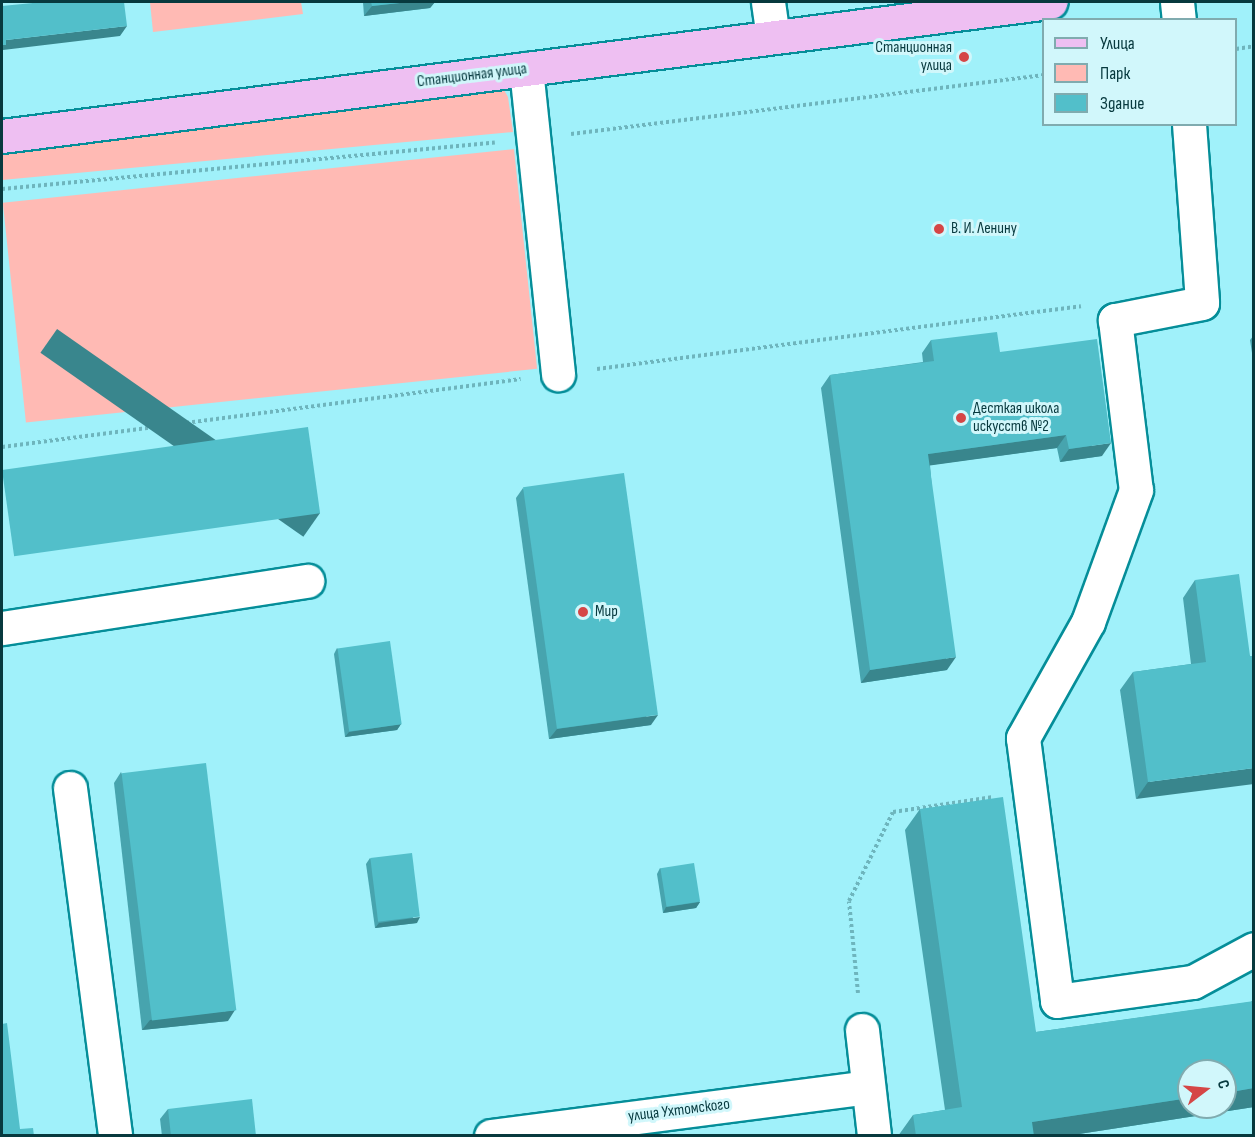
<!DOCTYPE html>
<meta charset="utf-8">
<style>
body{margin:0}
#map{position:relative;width:1255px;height:1137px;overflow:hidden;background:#a0f1fa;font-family:"Sofia Sans Condensed",sans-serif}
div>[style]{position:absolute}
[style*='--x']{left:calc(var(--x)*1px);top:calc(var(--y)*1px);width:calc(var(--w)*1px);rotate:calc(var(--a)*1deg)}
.green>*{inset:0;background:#ffbab4;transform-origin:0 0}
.path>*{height:4px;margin-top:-2px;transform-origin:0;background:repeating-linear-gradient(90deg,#6eb5bd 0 3px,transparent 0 6px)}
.roads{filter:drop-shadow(2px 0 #058e99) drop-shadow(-2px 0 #058e99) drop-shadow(0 2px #058e99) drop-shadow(0 -2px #058e99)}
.minor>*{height:33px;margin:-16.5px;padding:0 16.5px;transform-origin:16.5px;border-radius:16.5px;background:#fff}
.major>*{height:33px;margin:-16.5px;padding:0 16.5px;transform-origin:16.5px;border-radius:16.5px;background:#eebff2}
.wall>*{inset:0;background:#47a4ae}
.shaded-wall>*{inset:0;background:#39868d;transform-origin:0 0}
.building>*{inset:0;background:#52bfca;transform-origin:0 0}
.dots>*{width:16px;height:16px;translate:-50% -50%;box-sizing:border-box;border:3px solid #d1f7fb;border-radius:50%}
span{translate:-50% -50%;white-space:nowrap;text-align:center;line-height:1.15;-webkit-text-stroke:6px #d1f7fb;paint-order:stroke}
.poi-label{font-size:16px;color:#07393e}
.right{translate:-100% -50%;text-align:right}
.left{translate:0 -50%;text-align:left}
.street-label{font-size:16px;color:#07393e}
.frame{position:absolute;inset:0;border:3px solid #07393e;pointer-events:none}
.legend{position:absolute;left:1042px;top:18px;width:195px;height:108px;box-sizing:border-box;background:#d1f7fb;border:2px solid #80abaf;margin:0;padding:8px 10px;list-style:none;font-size:18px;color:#07393e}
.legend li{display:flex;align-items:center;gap:12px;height:30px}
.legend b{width:30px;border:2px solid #80abaf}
.north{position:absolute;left:1177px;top:1059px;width:60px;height:60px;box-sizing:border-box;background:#d1f7fb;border:2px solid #80abaf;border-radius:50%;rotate:74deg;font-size:16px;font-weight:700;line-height:24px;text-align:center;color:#07393e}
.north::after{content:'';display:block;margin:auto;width:21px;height:27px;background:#d54646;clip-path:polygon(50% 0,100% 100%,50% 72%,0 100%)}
</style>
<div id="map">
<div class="green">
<i style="clip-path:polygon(150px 2px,301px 2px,303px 14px,153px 32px)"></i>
<i style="clip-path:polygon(496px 88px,504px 90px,508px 97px,513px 132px,2px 180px,2px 149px)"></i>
<i style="left:514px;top:149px;width:221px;height:514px;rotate:84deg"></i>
</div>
<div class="path">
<i style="--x:1236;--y:49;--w:18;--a:-9"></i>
<i style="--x:571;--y:134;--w:477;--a:-7.1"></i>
<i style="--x:2;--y:189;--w:495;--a:-5.4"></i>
<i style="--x:597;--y:369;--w:488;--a:-7.4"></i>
<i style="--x:2;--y:447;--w:523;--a:-7.46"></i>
<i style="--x:858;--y:993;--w:92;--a:-95.6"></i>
<i style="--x:849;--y:901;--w:99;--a:-63.7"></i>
<i style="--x:893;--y:812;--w:101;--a:-8.5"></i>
</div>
<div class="roads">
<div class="minor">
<i style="--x:768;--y:2;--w:35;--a:82"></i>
<i style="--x:1177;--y:2;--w:18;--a:84"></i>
<i style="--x:526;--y:69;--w:307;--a:84"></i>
<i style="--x:1189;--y:124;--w:179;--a:85.8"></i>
<i style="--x:1202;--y:303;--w:89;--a:168.9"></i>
<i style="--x:1115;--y:320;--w:171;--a:83"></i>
<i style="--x:1136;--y:490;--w:140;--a:110"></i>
<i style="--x:1088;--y:622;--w:133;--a:119.3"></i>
<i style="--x:1023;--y:738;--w:265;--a:82.6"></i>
<i style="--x:1057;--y:1001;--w:137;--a:-8"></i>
<i style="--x:1193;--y:982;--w:69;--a:-28.4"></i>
<i style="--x:2;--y:628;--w:309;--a:-8.8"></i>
<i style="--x:70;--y:788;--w:351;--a:82.6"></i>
<i style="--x:862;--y:1030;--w:107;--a:83.5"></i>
<i style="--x:491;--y:1136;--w:379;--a:-7.4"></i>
</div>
<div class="major">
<i style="--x:2;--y:136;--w:1057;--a:-7.29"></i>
</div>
</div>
<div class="wall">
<i style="clip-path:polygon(363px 2px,435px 2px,430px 8px,364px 16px)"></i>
<i style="clip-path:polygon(1254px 335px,1254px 366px,1250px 340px)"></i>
<i style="clip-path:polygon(931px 340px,1000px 352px,1102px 456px,1060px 462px,1057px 448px,930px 465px,947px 670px,861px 683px,821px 388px,830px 375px,923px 362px,922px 353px)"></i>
<i style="clip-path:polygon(523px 488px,651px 725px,549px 739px,516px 498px)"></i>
<i style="clip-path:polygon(1195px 580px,1250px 656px,1136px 799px,1120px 690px,1133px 672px,1191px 664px,1183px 598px)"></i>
<i style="clip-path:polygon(337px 648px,401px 724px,397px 730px,345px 737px,334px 654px)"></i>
<i style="clip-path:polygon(121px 772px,228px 1021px,142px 1030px,114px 783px)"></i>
<i style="clip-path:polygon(920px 809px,1036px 1032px,1251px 1002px,1254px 998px,1254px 1107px,1066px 1136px,898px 1136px,913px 1115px,945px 1110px,905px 830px)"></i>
<i style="clip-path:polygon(370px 858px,417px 923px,375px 928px,366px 864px)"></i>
<i style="clip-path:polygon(660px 868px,700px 902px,696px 908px,663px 913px,657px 874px)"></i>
<i style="clip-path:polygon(168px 1109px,256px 1136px,162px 1136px,160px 1119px)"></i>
</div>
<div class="shaded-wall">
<i style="clip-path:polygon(409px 2px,435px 2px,430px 8px,364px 16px,372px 6px)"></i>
<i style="clip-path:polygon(127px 26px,120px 36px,3px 50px,2px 52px,2px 45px,6px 40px)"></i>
<i style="clip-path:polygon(1066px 435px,1057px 448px,919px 467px,928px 454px)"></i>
<i style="clip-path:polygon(1111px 443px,1102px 456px,1060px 462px,1069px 449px)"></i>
<i style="left:320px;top:513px;width:29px;height:321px;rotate:125deg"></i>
<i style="clip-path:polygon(956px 657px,947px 670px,861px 683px,870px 670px)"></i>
<i style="clip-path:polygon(658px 715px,651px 725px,549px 739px,557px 729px)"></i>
<i style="clip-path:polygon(401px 724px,397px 730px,345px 737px,349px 732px)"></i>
<i style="clip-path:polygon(1254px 768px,1254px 784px,1136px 799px,1148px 782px)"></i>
<i style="clip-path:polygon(700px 902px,696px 908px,663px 913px,666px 907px)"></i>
<i style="clip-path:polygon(420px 917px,417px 923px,375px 928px,379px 923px)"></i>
<i style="clip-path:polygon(235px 1010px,228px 1021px,142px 1030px,150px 1020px)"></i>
<i style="clip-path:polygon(1254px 1088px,1254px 1107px,1066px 1136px,1023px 1136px,1032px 1122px,1189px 1098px,1189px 1107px,1225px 1107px,1225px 1093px)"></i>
</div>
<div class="building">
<i style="clip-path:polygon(43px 2px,124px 2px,127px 26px,6px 40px,6px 45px,2px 45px,2px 6px)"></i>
<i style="clip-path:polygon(371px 2px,409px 2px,372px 6px)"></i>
<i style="clip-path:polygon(997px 332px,1000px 352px,1097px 339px,1111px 443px,1069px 449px,1066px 435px,928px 454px,956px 657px,870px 670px,830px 375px,934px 361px,931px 340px)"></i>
<i style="left:308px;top:427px;width:87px;height:309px;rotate:82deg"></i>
<i style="left:624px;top:473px;width:244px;height:102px;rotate:82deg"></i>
<i style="clip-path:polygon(1239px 574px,1250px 656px,1254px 656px,1254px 768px,1148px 782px,1133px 672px,1206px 662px,1195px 580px)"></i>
<i style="left:390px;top:641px;width:84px;height:53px;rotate:82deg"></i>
<i style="left:206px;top:763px;width:249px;height:85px;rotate:83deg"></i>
<i style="clip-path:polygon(1003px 797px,1036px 1032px,1254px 1001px,1254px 1088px,1225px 1093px,1225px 1071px,1189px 1071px,1189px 1098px,1032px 1122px,1034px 1136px,916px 1136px,913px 1115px,962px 1107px,920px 809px)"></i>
<i style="left:412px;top:853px;width:64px;height:42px;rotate:83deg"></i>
<i style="left:694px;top:863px;width:39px;height:34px;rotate:81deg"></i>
<i style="clip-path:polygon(7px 1023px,20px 1129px,33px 1128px,34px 1136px,2px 1136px,2px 1024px)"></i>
<i style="clip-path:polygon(252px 1099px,256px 1136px,171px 1136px,168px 1109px)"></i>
</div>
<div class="dots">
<i style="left:964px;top:57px;background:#d54646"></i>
<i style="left:939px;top:229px;background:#d54646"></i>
<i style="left:961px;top:418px;background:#d54646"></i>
<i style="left:583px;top:612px;background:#d54646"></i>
</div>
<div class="poi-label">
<span class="right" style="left:952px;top:57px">Станционная<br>улица</span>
<span class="left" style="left:951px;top:229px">В. И. Ленину</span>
<span class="left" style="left:973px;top:418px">Десткая школа<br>искусств №2</span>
<span class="left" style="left:595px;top:612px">Мир</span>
</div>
<div class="street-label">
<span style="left:472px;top:76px;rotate:-7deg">Станционная улица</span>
<span style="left:679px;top:1111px;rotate:-7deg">улица Ухтомского</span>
</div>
<div class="frame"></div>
<ul class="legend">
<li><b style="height:8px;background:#eebff2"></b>Улица</li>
<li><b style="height:16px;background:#ffbab4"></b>Парк</li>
<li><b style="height:16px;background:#52bfca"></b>Здание</li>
</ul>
<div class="north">С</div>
</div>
